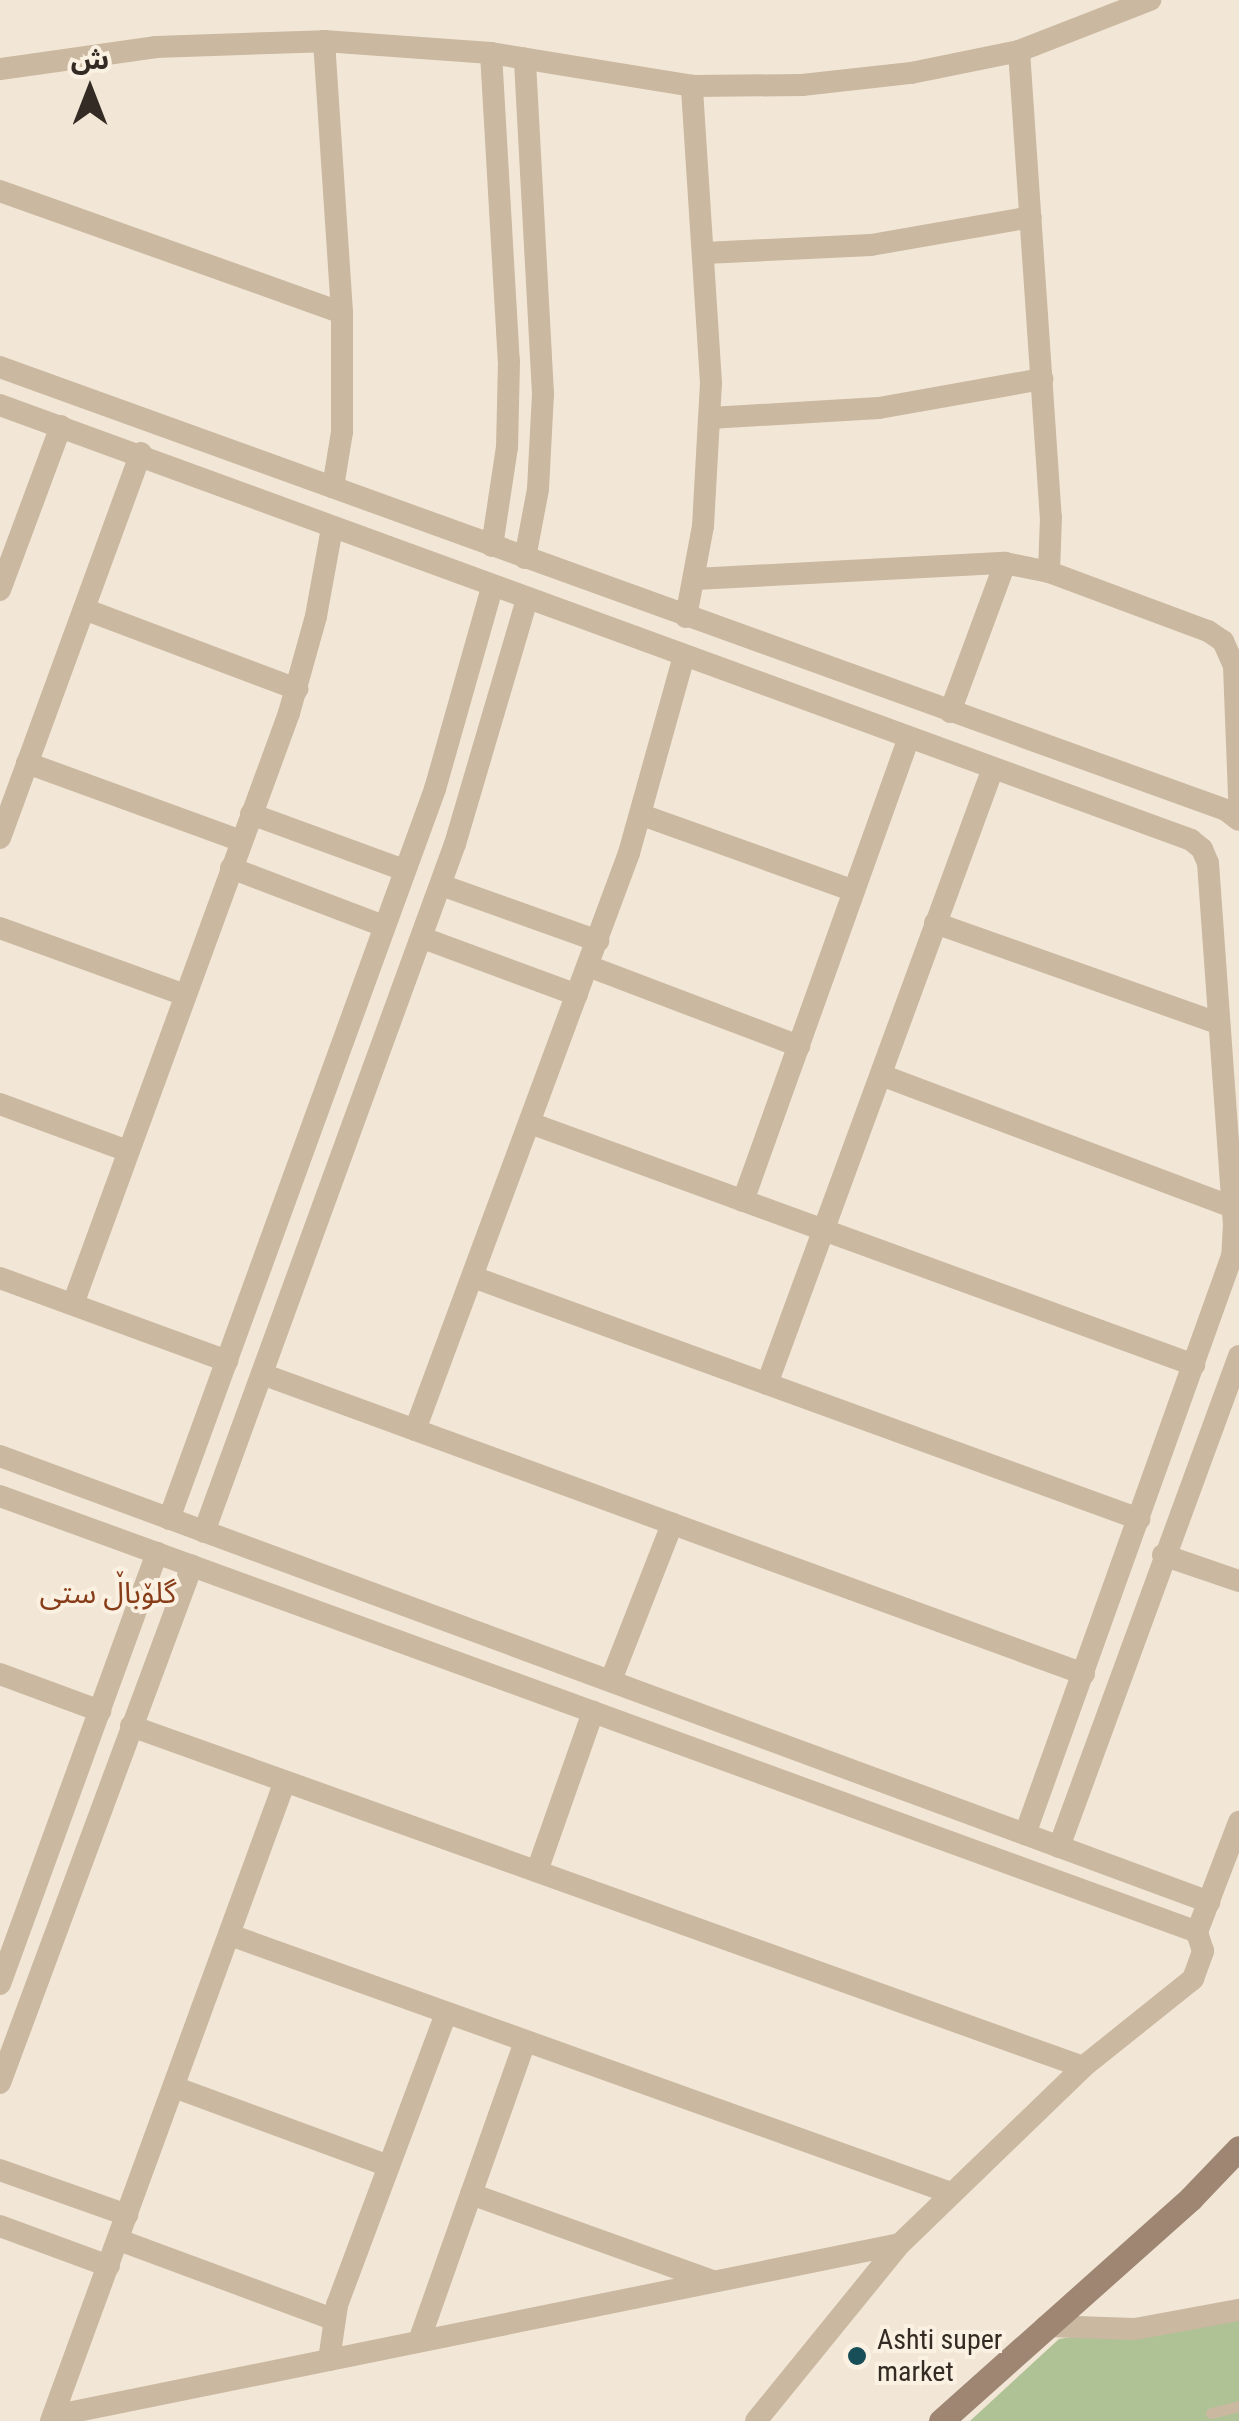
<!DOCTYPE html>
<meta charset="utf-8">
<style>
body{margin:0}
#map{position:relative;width:1239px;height:2421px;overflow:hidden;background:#f2e7d6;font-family:"Roboto Condensed","Noto Sans Arabic",sans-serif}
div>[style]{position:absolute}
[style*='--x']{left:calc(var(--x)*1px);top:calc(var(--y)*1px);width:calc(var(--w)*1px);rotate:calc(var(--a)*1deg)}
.green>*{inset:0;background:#afc295}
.lane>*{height:11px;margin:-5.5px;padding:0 5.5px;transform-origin:5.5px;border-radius:5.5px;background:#cab8a1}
.street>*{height:22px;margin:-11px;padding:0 11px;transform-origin:11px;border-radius:11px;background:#cab8a1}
.secondary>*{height:25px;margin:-12.5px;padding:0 12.5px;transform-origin:12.5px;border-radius:12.5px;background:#9e8673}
.dots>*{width:28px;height:28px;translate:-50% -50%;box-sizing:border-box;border:5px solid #faf1e2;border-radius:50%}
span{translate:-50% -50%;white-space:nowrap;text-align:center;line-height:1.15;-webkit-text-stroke:8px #faf1e2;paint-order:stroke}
.poi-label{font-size:28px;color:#342b24}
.left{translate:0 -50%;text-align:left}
.neighbourhood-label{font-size:30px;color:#883d19}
.north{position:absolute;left:40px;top:40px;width:100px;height:100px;-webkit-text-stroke:8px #faf1e2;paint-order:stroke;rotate:0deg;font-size:28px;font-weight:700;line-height:40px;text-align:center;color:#342b24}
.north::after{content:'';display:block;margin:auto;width:35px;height:45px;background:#342b24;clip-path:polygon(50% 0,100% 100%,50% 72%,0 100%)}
</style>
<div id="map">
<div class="green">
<i style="clip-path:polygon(1239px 2309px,1239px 2421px,970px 2421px,1059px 2339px)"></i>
</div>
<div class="lane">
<i style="--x:1211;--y:2413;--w:29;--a:-14"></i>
</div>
<div class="street">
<i style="--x:324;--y:41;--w:273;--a:86.2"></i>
<i style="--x:342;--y:313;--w:119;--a:90"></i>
<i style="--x:342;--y:432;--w:56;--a:99.3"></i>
<i style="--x:1019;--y:51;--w:467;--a:86.1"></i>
<i style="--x:1051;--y:517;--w:55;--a:92.1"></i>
<i style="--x:491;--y:53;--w:309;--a:86.7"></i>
<i style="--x:509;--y:361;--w:86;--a:91.3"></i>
<i style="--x:507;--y:447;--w:100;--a:98.6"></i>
<i style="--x:0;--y:69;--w:158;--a:-8"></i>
<i style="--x:156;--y:47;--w:168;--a:-2"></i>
<i style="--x:324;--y:41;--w:167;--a:4.1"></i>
<i style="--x:491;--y:53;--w:204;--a:9.3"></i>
<i style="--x:692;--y:86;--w:110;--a:-0.5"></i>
<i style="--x:802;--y:85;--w:110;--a:-6.3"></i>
<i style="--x:911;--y:73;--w:110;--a:-11.5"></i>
<i style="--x:1019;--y:51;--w:141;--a:-21.3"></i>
<i style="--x:0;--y:191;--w:363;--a:19.6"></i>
<i style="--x:705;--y:253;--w:166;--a:-2.8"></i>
<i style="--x:871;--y:245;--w:162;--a:-9.9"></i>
<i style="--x:0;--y:367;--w:1304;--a:19.87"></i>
<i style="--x:1226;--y:810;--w:16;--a:38"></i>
<i style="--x:0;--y:405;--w:1268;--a:20.06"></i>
<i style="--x:1191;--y:840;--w:14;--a:39"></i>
<i style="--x:1202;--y:849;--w:15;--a:67"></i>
<i style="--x:1208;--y:863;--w:361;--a:85.9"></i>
<i style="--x:1234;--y:1223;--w:33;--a:93"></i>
<i style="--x:1232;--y:1256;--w:614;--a:109.7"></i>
<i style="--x:710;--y:418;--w:169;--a:-3.4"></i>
<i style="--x:879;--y:408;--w:166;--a:-10.1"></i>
<i style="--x:525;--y:558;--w:70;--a:-79.3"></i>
<i style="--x:538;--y:489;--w:95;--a:-87"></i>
<i style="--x:543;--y:394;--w:336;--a:-93.1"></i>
<i style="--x:695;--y:579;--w:310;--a:-3"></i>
<i style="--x:1005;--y:563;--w:45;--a:11.6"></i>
<i style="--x:1049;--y:572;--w:170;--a:20.4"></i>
<i style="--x:1208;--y:631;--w:18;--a:34"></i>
<i style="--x:1223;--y:641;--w:27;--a:66"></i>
<i style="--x:1234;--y:666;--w:133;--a:87.8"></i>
<i style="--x:0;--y:590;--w:175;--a:-69.6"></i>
<i style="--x:84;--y:609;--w:228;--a:20.6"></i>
<i style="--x:686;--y:617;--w:93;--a:-79.4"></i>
<i style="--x:703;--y:526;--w:143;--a:-86.8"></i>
<i style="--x:711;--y:383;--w:298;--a:-93.7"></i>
<i style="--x:950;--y:712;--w:159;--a:-69.7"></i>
<i style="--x:27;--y:763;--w:228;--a:20"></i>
<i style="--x:251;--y:814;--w:163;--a:20.1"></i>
<i style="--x:642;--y:815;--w:225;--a:19.7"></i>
<i style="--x:0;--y:838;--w:410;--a:-69.9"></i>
<i style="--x:231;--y:868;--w:164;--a:20.8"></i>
<i style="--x:441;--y:885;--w:167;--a:19.6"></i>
<i style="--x:935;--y:923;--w:300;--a:19.5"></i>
<i style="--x:0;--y:928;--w:197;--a:19.9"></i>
<i style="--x:423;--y:938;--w:164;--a:20.3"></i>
<i style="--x:588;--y:966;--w:226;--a:20.8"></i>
<i style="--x:881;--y:1075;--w:376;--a:20.6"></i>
<i style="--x:0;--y:1104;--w:136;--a:20.2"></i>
<i style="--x:530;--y:1123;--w:707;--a:20.02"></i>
<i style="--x:743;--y:1201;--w:492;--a:-70.3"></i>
<i style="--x:473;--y:1277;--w:709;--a:19.97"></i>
<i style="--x:0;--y:1278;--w:242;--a:20.1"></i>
<i style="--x:73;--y:1304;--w:629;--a:-69.92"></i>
<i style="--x:289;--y:713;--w:101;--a:-74.4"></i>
<i style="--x:316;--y:616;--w:89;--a:-79.7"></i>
<i style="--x:262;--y:1374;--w:875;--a:20.05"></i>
<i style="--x:767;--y:1384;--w:656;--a:-69.85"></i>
<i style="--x:415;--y:1430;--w:615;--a:-69.65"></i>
<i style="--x:629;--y:853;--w:205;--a:-74.4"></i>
<i style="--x:0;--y:1456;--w:1289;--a:20.25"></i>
<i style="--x:0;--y:1496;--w:1274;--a:20.01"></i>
<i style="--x:169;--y:1519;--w:777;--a:-69.98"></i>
<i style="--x:435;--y:789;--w:210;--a:-74.2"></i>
<i style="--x:204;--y:1532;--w:732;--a:-69.96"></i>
<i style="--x:455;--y:844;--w:255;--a:-73.6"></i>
<i style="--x:1163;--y:1555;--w:80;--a:18.9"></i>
<i style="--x:0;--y:1674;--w:107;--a:20.3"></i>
<i style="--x:611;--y:1680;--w:168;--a:-68.6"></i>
<i style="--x:131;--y:1726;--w:1011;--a:19.71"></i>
<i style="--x:1059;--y:1847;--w:523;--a:-69.87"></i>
<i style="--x:537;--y:1871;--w:169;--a:-70.6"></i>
<i style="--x:230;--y:1935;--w:766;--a:19.69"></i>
<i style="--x:0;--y:1984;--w:459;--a:-70"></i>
<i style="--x:0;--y:2083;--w:552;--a:-69.63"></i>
<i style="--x:174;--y:2087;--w:229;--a:20.2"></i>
<i style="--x:0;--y:2170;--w:135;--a:19.5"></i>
<i style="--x:471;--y:2194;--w:257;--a:19.8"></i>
<i style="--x:0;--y:2226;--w:116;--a:20.2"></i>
<i style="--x:119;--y:2240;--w:228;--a:20.3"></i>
<i style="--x:1046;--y:2326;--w:89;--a:1.9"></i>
<i style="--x:1135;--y:2329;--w:106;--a:-10.4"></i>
<i style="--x:419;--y:2341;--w:317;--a:-70.5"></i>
<i style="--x:329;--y:2360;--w:56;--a:-81.7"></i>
<i style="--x:337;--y:2305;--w:312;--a:-69.5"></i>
<i style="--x:53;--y:2416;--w:864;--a:-11.48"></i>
<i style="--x:51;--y:2421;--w:681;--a:-69.92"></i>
<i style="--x:756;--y:2421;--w:228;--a:-50.9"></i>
<i style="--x:900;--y:2244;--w:255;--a:-44"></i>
<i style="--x:1083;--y:2067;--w:141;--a:-38.7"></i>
<i style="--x:1193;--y:1979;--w:30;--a:-70"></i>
<i style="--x:1203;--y:1951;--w:20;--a:-108"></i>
<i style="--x:1197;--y:1932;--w:118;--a:-69.1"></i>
</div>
<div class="secondary">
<i style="--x:941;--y:2421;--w:335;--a:-41.7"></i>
<i style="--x:1191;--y:2198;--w:69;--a:-46.2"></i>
</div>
<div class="dots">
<i style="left:857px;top:2356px;background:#184e58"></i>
</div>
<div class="poi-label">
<span class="left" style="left:877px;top:2356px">Ashti super<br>market</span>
</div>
<div class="neighbourhood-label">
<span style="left:108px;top:1593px">گلۆباڵ ستی</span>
</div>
<div class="north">ش</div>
</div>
